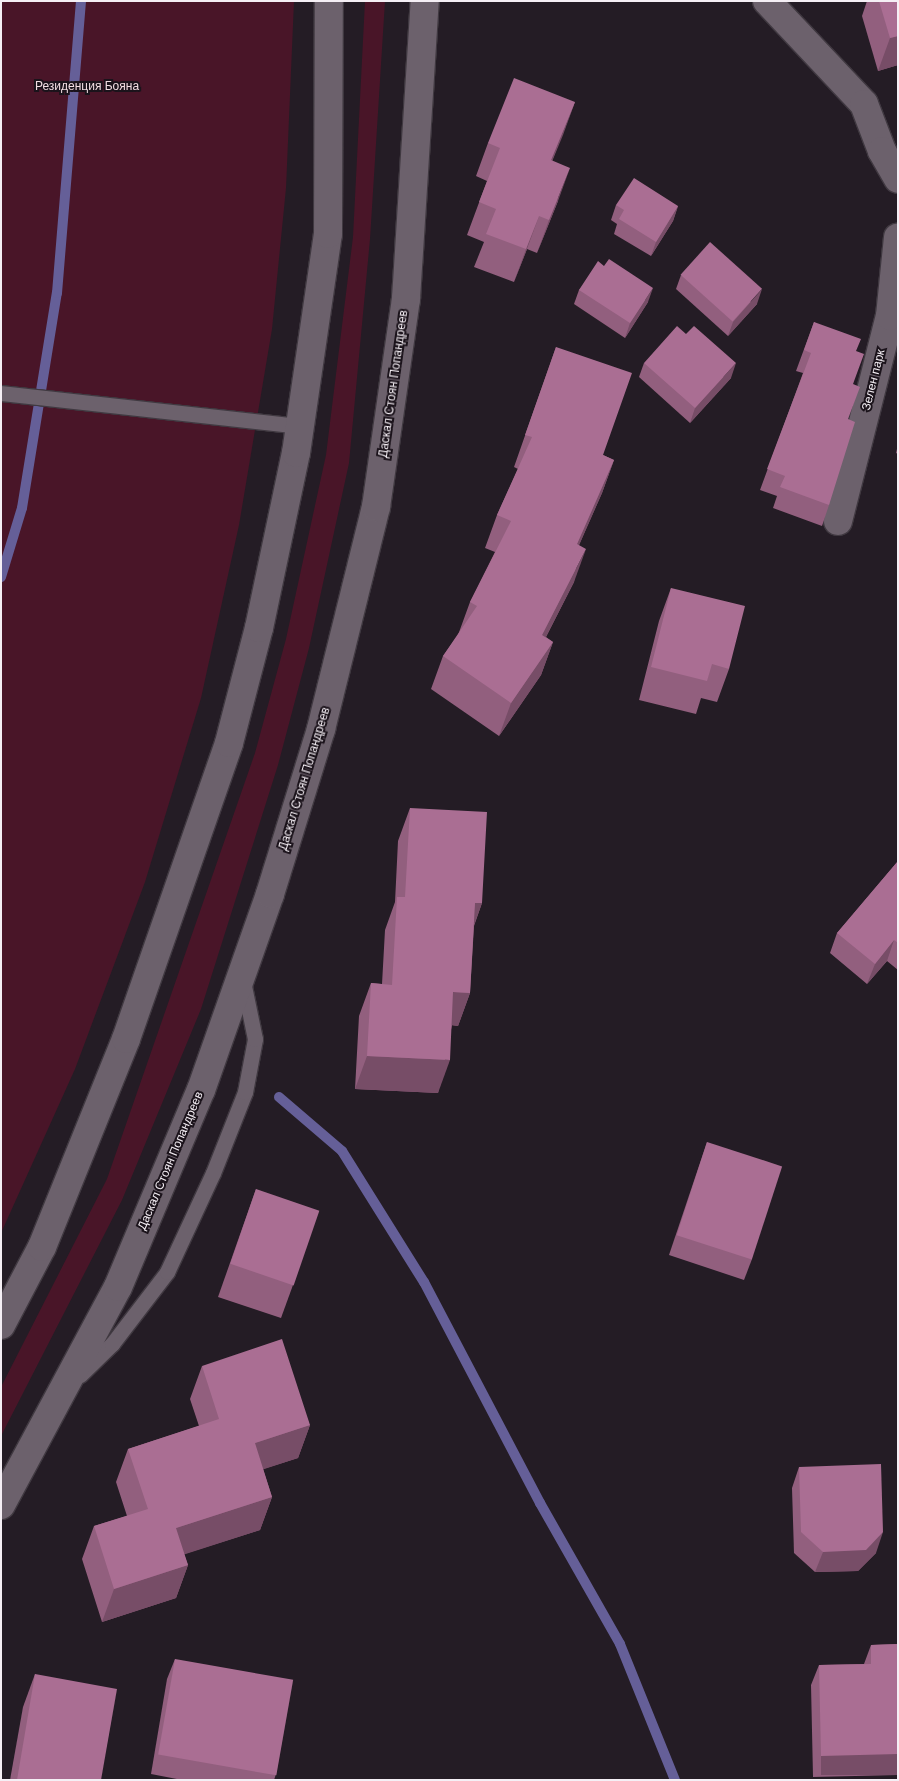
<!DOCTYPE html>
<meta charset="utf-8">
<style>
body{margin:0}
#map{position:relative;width:899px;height:1781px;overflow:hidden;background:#241c25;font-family:Arial,sans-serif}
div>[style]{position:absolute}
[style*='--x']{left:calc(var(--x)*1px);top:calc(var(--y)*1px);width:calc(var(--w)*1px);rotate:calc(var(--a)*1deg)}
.green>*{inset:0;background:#491528}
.stream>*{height:10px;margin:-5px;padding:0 5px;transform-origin:5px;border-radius:5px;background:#655f98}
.roads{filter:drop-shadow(1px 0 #403941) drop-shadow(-1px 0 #403941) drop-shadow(0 1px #403941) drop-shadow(0 -1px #403941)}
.lane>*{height:15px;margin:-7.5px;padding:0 7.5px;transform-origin:7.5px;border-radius:7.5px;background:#6c616c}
.street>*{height:28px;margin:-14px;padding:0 14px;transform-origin:14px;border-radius:14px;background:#6c616c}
.secondary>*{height:28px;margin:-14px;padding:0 14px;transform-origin:14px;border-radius:14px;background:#6c616c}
.wall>*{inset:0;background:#925f7e}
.shaded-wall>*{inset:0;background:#774d67;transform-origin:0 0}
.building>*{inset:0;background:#aa6e93;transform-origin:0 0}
span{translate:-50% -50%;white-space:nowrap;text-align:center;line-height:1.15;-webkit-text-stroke:4px #1b131b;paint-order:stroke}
.park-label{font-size:12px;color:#f2dde2}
.street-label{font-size:12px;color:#f5eff5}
.frame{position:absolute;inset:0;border:2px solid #f5eff5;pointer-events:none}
</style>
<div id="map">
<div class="green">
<i style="clip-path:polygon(1px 1px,294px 1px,286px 188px,272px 329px,239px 525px,201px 698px,145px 882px,75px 1069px,1px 1233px)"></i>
<i style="clip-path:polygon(365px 1px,385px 1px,370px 239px,349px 463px,309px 648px,278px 765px,201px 1009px,122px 1200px,1px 1436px,1px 1387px,107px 1179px,255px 753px,286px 639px,326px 455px,353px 237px)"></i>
</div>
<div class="stream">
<i style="--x:1;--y:577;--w:72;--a:-73.1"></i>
<i style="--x:22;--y:508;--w:218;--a:-80.8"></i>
<i style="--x:57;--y:293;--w:293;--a:-85.3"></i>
<i style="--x:279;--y:1097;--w:83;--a:40.6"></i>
<i style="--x:342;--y:1151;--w:155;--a:58"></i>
<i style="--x:424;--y:1282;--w:250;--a:62.3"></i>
<i style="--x:540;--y:1503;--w:162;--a:60.4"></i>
<i style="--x:620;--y:1644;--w:147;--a:68"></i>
</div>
<div class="roads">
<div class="lane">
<i style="--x:1;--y:393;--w:301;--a:6.3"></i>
<i style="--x:80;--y:1375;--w:45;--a:-44.1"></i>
<i style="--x:112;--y:1344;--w:91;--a:-52.6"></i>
<i style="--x:167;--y:1272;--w:109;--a:-65.1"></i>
<i style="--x:213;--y:1173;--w:87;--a:-68.4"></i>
<i style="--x:245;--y:1092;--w:54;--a:-79.3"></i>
<i style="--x:255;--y:1039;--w:59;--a:-101.7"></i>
</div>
<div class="street">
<i style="--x:767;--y:1;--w:141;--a:46.7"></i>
<i style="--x:864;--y:104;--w:50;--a:69"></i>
<i style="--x:882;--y:151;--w:32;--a:60"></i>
<i style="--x:838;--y:521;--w:211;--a:-75.8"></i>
<i style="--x:890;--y:316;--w:79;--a:-84.2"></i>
</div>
<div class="secondary">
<i style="--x:1;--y:1325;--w:88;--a:-62.3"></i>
<i style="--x:42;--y:1247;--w:224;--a:-68"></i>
<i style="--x:126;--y:1039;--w:313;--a:-70.8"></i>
<i style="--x:229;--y:743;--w:119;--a:-75.4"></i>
<i style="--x:259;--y:628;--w:179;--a:-78.1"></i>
<i style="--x:296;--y:453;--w:221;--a:-81.7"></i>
<i style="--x:328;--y:234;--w:233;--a:-89.8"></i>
<i style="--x:1;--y:1505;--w:247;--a:-61.8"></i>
<i style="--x:118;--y:1287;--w:214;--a:-67.2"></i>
<i style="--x:201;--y:1090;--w:208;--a:-70.6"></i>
<i style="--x:270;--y:894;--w:173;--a:-72.8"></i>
<i style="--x:321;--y:729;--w:229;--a:-76.1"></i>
<i style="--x:376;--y:507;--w:210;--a:-81.8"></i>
<i style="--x:406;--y:299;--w:299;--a:-86.4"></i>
</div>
</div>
<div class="wall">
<i style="clip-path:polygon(867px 1px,898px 1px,898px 65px,878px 71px,862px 16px)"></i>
<i style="clip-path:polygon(575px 102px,552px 161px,558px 201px,537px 253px,527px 249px,514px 282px,474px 267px,484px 242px,467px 235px,487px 181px,476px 176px,488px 143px)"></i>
<i style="clip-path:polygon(616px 205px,678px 206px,673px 221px,651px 256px,614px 234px,617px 224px,611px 220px)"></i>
<i style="clip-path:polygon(604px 266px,648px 302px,625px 338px,574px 304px,579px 290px)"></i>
<i style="clip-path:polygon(681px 275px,757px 304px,728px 336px,676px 289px)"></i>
<i style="clip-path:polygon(814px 322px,856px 351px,853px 384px,848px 419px,829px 505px,822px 526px,773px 508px,777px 496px,760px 490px,803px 373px,796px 371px)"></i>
<i style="clip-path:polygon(556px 347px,603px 455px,614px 460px,602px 493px,579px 545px,574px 582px,546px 637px,553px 642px,541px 675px,499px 736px,431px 689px,443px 656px,458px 635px,470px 602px,495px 552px,485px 548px,497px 515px,518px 469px,514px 467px)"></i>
<i style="clip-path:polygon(644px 363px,731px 378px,690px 423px,639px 377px)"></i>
<i style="clip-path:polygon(898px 445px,898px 454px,896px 453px)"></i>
<i style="clip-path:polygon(671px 588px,729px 669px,717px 702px,701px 698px,696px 714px,639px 700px,659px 621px)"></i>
<i style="clip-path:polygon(410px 808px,482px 903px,474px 926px,470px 993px,458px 1026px,452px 1025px,438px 1093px,355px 1089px,359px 1016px,371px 983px,382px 984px,385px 930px,395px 902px,398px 841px)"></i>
<i style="clip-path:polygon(898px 861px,898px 970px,887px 961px,867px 984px,830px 953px,837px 933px)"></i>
<i style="clip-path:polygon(707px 1142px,752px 1259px,744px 1280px,669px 1255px)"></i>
<i style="clip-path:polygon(256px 1189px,293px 1285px,281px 1318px,218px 1297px)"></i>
<i style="clip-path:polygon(202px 1366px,310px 1425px,298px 1458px,263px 1469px,272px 1497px,260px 1530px,184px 1554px,188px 1565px,176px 1598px,102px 1622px,82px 1559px,94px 1526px,127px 1516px,116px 1482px,128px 1449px,199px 1426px,190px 1399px)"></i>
<i style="clip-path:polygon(799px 1467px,876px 1553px,858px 1571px,815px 1572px,794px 1553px,792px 1488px)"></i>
<i style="clip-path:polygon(898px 1644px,898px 1775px,813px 1777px,811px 1685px,819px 1665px,864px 1664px,871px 1645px)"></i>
<i style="clip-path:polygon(175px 1659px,276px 1774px,274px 1780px,182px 1780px,151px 1774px,167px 1679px)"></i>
<i style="clip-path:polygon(35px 1674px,101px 1780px,10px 1780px,23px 1707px)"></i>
</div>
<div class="shaded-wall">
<i style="clip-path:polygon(898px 36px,898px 65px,878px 71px,890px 38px)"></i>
<i style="clip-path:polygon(575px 102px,563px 135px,539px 193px,551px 160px)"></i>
<i style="clip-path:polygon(570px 168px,558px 201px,537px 253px,549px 220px)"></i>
<i style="clip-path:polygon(678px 206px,673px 221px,651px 256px,656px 242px)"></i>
<i style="clip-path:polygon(539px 216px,527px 249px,514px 282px,526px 249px)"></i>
<i style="clip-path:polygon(653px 288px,648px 302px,625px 338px,630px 323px)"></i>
<i style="clip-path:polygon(762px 289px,757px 304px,728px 336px,733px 322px)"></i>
<i style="clip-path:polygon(736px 363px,731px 378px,690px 423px,695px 408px)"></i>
<i style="clip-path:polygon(614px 460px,602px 493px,565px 577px,577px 544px)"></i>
<i style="clip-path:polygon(586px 549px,574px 582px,530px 668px,542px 635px)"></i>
<i style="clip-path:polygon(553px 642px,541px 675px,499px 736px,511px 703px)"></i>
<i style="clip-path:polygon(475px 903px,482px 903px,470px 936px)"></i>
<i style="clip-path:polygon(894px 940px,887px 961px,867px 984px,875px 964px)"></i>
<i style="clip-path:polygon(453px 992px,470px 993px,458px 1026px,441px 1024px)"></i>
<i style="clip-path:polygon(367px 1056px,450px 1060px,438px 1093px,355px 1089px)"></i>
<i style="clip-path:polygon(310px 1425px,298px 1458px,243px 1476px,255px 1443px)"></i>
<i style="clip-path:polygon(272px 1497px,260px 1530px,164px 1561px,176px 1528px)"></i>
<i style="clip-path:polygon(883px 1532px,876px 1553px,858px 1571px,815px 1572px,823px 1552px)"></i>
<i style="clip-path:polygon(188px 1565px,176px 1598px,102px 1622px,114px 1589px)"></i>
<i style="left:898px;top:1754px;width:21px;height:77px;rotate:90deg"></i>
</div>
<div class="building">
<i style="clip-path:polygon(879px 1px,898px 1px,898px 36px,890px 38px)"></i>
<i style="clip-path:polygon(514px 78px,575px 102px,551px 160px,570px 168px,549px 220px,539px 216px,526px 249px,486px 234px,496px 209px,479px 202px,500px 148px,488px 143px)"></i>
<i style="clip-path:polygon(634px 178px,678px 206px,656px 242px,619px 219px,624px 210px,616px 205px)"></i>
<i style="left:710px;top:242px;width:70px;height:44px;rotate:42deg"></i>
<i style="clip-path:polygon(609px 259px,653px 288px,630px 323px,579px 290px,598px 261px,604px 266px)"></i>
<i style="clip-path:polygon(814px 322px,861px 339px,856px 351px,864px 354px,853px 384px,860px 387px,848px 419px,855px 422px,829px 505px,780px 487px,785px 476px,767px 469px,811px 353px,804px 350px)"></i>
<i style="clip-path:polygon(677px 326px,686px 334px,694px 326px,736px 363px,695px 408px,644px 363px)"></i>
<i style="clip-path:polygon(556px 347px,632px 373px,603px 455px,614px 460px,577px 544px,586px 549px,542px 635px,553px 642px,511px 703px,443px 656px,477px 606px,470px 602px,511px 521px,497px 515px,532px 437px,525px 435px)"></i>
<i style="clip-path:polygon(671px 588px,745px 606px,729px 669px,712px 664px,707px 681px,651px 667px)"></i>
<i style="clip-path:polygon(410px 808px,487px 812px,482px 903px,475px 903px,470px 993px,453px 992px,450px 1060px,367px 1056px,371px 983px,392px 985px,397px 897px,405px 897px)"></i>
<i style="clip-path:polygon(898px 861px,898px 943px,894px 940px,875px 964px,837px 933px)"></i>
<i style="left:707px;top:1142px;width:79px;height:98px;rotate:18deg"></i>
<i style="left:256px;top:1189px;width:67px;height:79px;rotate:19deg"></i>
<i style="clip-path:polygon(282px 1339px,310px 1425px,255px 1443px,272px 1497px,176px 1528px,188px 1565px,114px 1589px,94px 1526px,148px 1509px,128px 1449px,219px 1419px,202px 1366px)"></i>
<i style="clip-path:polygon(881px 1464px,883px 1532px,866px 1550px,823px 1552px,801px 1532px,799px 1467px)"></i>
<i style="clip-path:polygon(898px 1644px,898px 1754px,821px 1756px,819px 1665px,871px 1664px,871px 1645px)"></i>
<i style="left:175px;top:1659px;width:120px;height:97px;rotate:10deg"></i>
<i style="clip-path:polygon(35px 1674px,117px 1689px,101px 1780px,17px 1780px)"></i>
</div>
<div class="park-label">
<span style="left:87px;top:87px">Резиденция Бояна</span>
</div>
<div class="street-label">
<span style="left:874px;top:380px;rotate:-76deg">Зелен парк</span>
<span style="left:394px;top:384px;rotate:-82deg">Даскал Стоян Попандреев</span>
<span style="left:305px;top:779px;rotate:-73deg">Даскал Стоян Попандреев</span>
<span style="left:171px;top:1161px;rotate:-67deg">Даскал Стоян Попандреев</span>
</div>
<div class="frame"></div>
</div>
